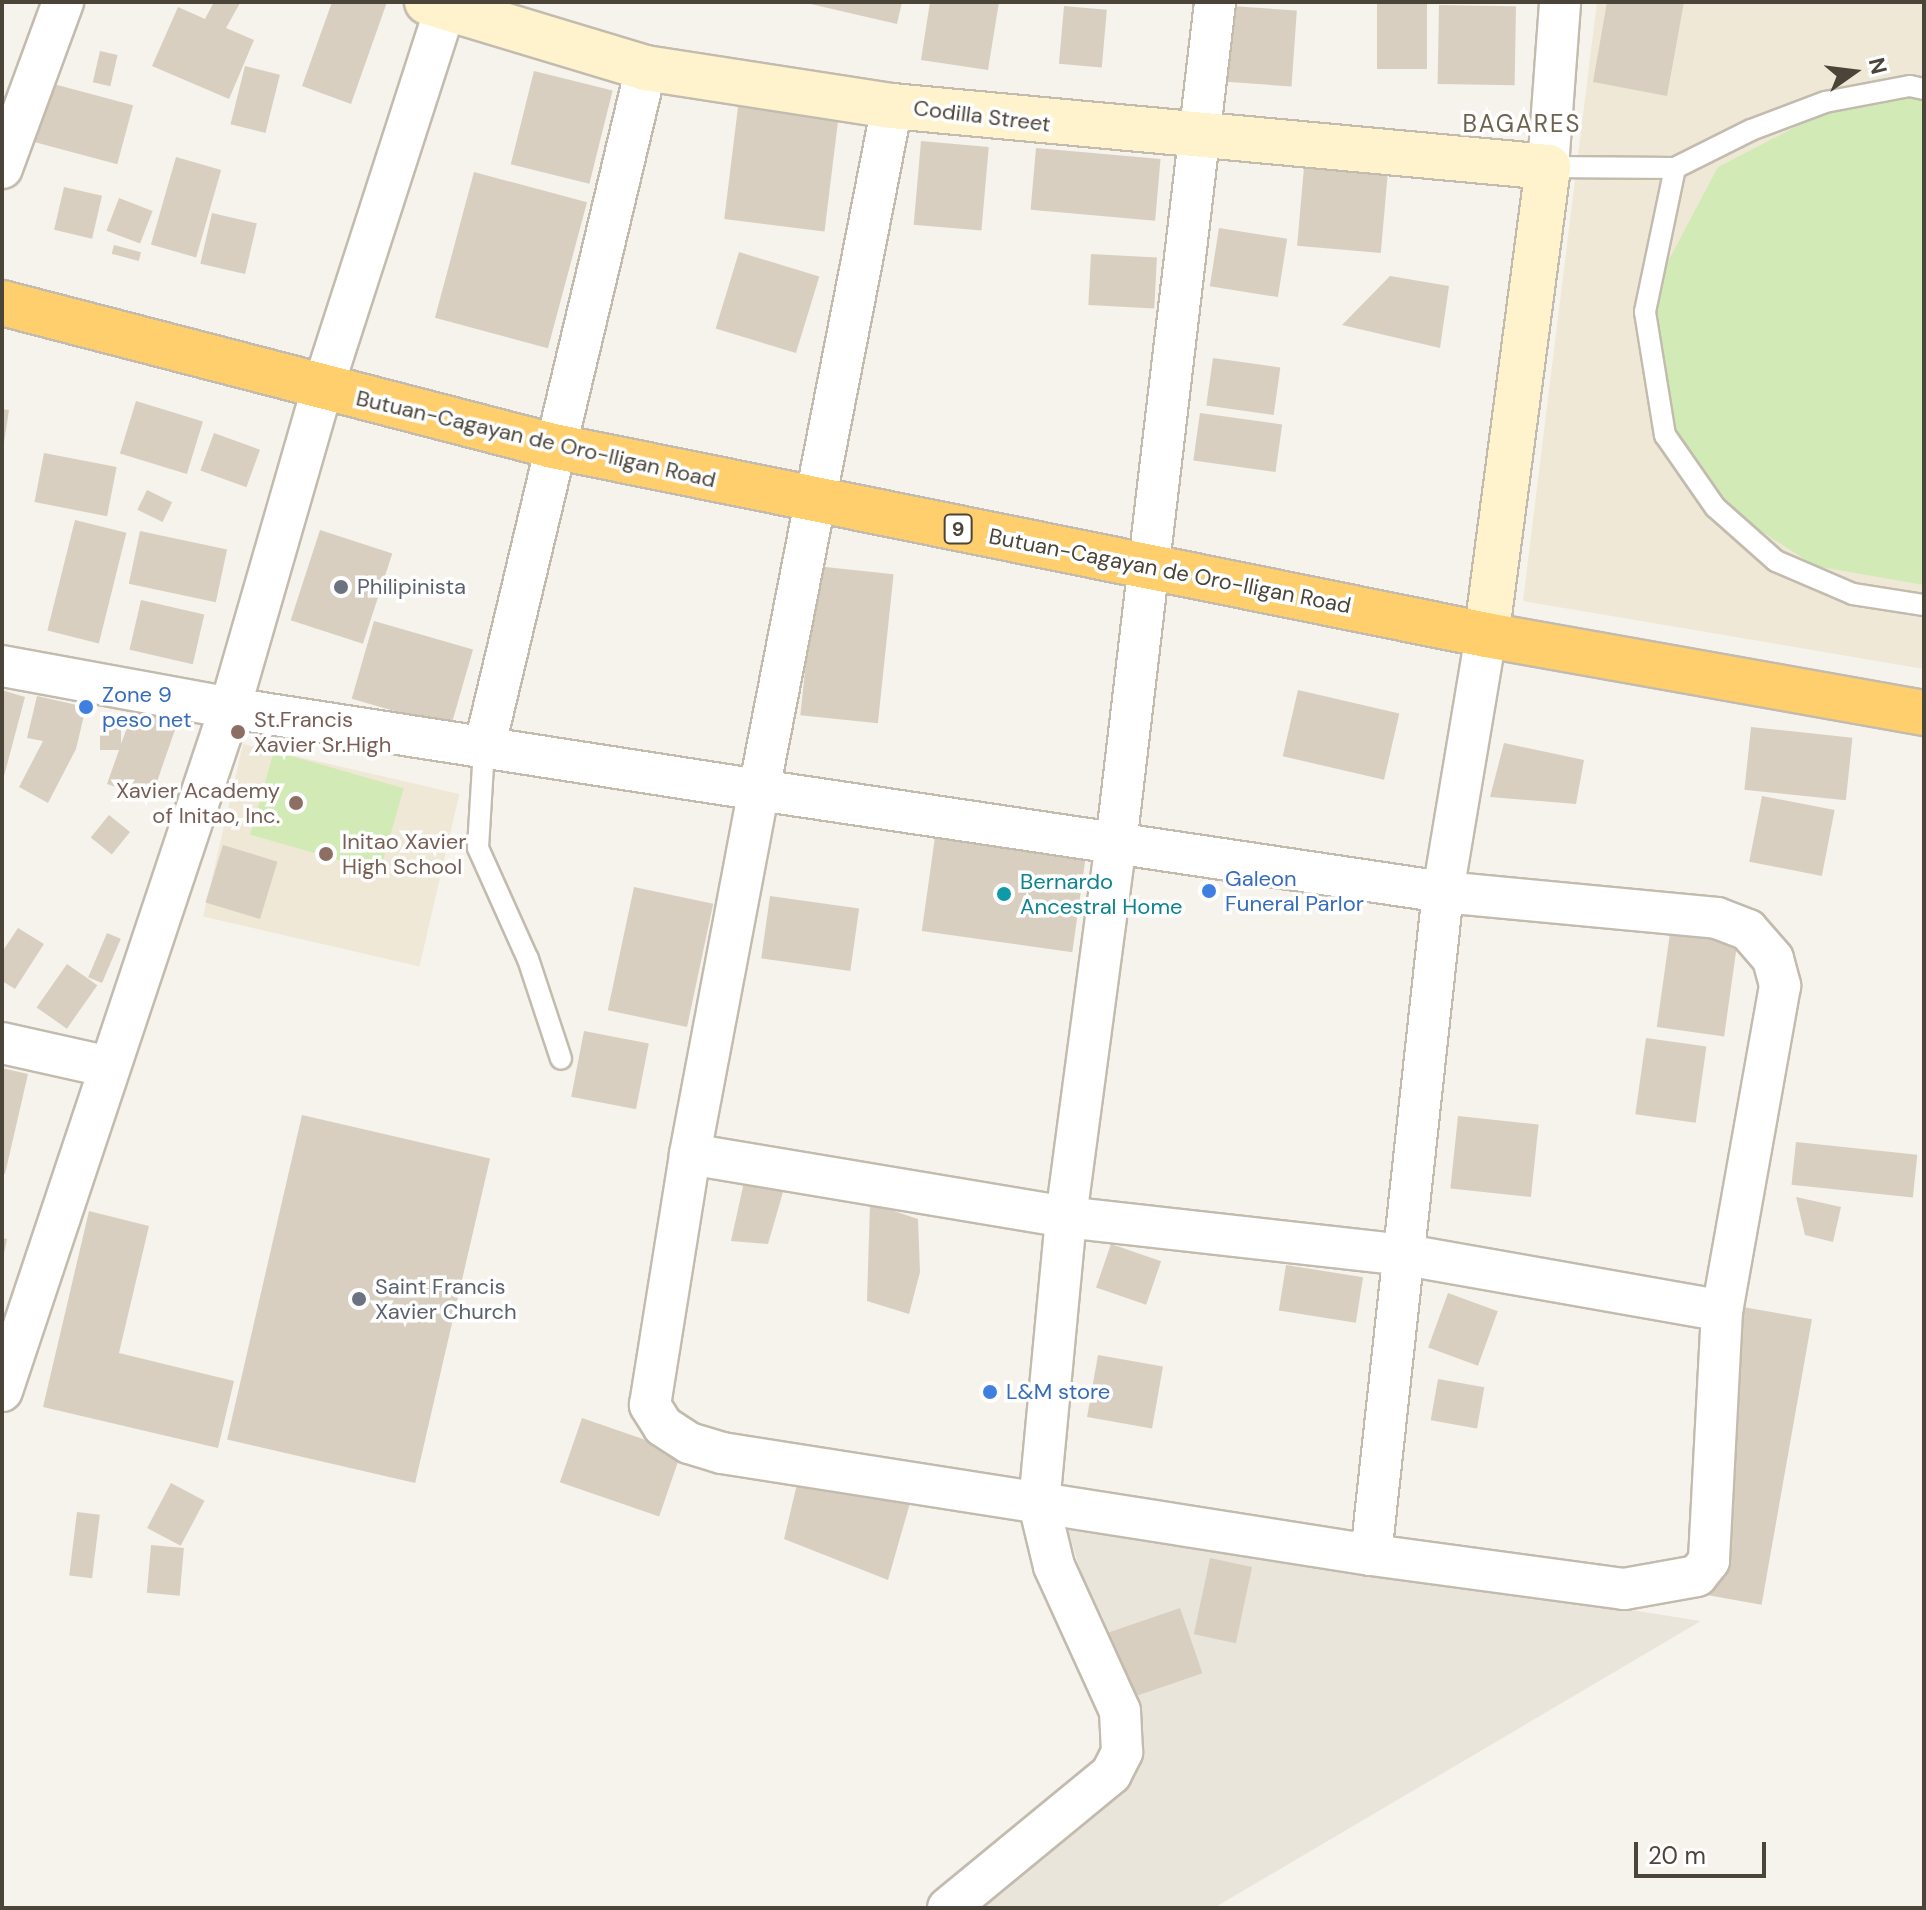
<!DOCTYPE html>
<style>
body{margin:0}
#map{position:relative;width:1926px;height:1910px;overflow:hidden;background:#f6f3ec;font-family:"DM Sans",sans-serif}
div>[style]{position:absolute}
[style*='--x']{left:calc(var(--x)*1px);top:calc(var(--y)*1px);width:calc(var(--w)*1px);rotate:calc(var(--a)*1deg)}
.residential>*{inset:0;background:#eae5da}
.education>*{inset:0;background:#efe8d6;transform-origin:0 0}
.green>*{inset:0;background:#d2eab5;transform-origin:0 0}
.building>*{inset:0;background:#d8cfc1;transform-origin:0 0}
.roads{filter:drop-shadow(2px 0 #c2bbae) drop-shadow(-2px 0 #c2bbae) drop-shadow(0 2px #c2bbae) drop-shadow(0 -2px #c2bbae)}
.lane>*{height:20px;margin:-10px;padding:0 10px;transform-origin:10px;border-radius:10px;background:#fff}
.street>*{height:40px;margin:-20px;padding:0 20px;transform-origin:20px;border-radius:20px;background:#fff}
.secondary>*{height:44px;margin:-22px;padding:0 22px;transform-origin:22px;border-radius:22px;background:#fff3cd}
.highway>*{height:44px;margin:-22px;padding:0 22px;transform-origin:22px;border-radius:22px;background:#ffcf6e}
.dots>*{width:22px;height:22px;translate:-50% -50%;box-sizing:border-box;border:4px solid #fff;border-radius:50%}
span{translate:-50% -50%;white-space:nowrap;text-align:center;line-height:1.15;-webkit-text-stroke:7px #fff;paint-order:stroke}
.shield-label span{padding:2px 6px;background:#fff;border:2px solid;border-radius:6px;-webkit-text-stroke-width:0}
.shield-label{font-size:20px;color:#4b4439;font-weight:700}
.street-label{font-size:22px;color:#4b4439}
.worship-label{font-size:22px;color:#5b616d}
.left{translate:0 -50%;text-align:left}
.shop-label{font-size:22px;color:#366cbe}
.education-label{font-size:22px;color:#785e54}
.right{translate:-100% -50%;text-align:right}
.culture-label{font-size:22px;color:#0d838f}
.neighbourhood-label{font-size:24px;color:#6e6250;letter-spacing:2px}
.frame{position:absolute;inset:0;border:4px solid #4b4439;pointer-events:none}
.north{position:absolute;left:1814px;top:32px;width:80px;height:80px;-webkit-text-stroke:6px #fff;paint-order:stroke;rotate:76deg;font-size:22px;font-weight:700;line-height:32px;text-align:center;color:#4b4439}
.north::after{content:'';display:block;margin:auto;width:28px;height:36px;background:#4b4439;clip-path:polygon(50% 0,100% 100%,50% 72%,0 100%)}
.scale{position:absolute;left:1634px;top:1842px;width:132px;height:36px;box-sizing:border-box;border:4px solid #4b4439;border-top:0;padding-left:10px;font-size:24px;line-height:28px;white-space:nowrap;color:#4b4439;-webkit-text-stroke:6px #fff;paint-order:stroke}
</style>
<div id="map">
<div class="residential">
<i style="clip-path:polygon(1065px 1521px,1701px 1621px,1214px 1908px,970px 1908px,1140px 1763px)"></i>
</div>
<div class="education">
<i style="clip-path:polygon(1597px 2px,1924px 2px,1924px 669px,1523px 601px)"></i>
<i style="left:243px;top:744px;width:222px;height:177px;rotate:13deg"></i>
</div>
<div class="green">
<i style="clip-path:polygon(1879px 84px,1924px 93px,1924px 585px,1815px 566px,1680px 478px,1654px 288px,1718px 167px)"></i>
<i style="left:274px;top:751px;width:135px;height:87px;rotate:16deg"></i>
</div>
<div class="building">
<i style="clip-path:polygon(214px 2px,240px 3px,226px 28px,254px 40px,229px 99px,152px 66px,178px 7px,205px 19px)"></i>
<i style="clip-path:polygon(332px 2px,387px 2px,351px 104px,302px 86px)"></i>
<i style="clip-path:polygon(802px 2px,902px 2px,897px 24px)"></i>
<i style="clip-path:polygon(930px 2px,999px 2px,988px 70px,921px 60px)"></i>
<i style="left:1377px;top:2px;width:50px;height:67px"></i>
<i style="clip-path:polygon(1607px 2px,1684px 2px,1667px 96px,1593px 82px)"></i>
<i style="left:1439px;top:5px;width:77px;height:79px;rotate:1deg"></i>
<i style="left:1064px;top:6px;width:43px;height:58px;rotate:5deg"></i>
<i style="left:1231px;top:6px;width:66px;height:76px;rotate:4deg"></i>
<i style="left:100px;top:51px;width:18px;height:32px;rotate:13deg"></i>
<i style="left:245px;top:66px;width:36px;height:60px;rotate:14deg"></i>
<i style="left:534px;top:71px;width:81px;height:96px;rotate:14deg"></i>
<i style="left:50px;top:83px;width:86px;height:61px;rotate:15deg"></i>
<i style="left:739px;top:99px;width:101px;height:121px;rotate:7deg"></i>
<i style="left:921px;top:141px;width:68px;height:84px;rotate:5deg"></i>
<i style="left:1036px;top:148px;width:125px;height:62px;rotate:5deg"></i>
<i style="left:176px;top:157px;width:47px;height:91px;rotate:16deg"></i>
<i style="left:1304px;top:167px;width:84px;height:79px;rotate:5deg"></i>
<i style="left:474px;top:172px;width:117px;height:151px;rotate:15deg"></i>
<i style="left:64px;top:187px;width:39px;height:44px;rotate:13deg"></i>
<i style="left:119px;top:198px;width:36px;height:35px;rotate:21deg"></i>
<i style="left:212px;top:213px;width:46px;height:52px;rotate:13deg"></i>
<i style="left:1219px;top:228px;width:69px;height:59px;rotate:9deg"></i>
<i style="left:114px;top:245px;width:28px;height:9px;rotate:15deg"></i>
<i style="left:739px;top:252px;width:84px;height:80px;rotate:17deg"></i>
<i style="left:1091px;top:254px;width:66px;height:51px;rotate:3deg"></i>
<i style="clip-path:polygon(1390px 276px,1449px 286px,1440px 348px,1342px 325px)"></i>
<i style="left:1213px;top:358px;width:68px;height:48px;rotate:8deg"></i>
<i style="left:136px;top:401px;width:70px;height:55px;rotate:17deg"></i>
<i style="clip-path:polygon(2px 409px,9px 410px,4px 442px,2px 442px)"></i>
<i style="left:1200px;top:413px;width:83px;height:48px;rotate:8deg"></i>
<i style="left:214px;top:433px;width:49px;height:40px;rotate:20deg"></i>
<i style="left:44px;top:453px;width:74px;height:50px;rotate:11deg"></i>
<i style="left:147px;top:490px;width:28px;height:22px;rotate:26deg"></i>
<i style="left:75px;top:520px;width:53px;height:114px;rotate:14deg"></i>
<i style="left:320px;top:530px;width:76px;height:95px;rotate:18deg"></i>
<i style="left:140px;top:531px;width:89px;height:54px;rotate:12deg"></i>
<i style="left:816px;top:566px;width:78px;height:150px;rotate:6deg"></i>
<i style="left:141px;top:600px;width:65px;height:51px;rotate:13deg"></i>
<i style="left:374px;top:621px;width:103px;height:81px;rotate:16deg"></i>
<i style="clip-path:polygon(2px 690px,25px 697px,3px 780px,2px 779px)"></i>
<i style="left:1298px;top:690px;width:104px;height:68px;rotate:13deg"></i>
<i style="clip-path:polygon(37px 696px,86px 707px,76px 749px,48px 803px,19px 787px,43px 741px,27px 738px)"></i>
<i style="clip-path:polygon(134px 709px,177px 724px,151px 799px,107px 784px,119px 750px,100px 750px,100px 715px,121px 715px,121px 744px)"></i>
<i style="left:1751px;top:727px;width:102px;height:63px;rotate:6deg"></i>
<i style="clip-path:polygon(1504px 743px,1584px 760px,1576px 804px,1490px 797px)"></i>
<i style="left:1762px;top:796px;width:74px;height:67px;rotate:11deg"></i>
<i style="left:109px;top:815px;width:27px;height:29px;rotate:39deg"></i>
<i style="left:935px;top:837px;width:152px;height:95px;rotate:8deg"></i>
<i style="left:223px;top:845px;width:57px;height:60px;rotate:17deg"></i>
<i style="left:634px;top:887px;width:81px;height:126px;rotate:12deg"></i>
<i style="left:770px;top:896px;width:90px;height:63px;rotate:8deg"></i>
<i style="clip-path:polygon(18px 928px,44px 944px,15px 989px,2px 981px,2px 952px)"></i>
<i style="left:107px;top:933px;width:15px;height:48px;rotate:23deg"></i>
<i style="left:1670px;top:933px;width:68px;height:95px;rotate:8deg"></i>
<i style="left:67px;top:964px;width:37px;height:53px;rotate:35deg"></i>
<i style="left:584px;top:1031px;width:66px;height:67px;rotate:11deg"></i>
<i style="left:1646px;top:1038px;width:61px;height:77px;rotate:8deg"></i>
<i style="clip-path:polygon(2px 1068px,28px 1074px,5px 1174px,2px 1173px)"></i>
<i style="left:302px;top:1115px;width:193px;height:333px;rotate:13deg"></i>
<i style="left:1458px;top:1116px;width:81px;height:73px;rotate:6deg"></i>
<i style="left:1796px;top:1142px;width:122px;height:43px;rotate:6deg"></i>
<i style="clip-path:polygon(744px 1182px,783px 1192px,768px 1244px,731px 1241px)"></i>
<i style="clip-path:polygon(1796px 1197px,1841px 1207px,1833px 1242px,1805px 1235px)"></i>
<i style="clip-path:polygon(870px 1203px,918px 1219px,920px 1272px,909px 1314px,867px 1301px)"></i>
<i style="clip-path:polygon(89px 1211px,149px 1226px,119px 1353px,234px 1381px,218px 1448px,43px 1407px)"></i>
<i style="clip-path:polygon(2px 1238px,7px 1239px,3px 1258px,2px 1258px)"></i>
<i style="left:1111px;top:1244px;width:53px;height:46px;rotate:19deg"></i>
<i style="left:1286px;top:1265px;width:78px;height:46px;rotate:9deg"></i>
<i style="left:1448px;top:1293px;width:53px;height:58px;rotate:20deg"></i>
<i style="left:1743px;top:1307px;width:70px;height:290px;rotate:10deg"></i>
<i style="left:1098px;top:1355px;width:66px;height:63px;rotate:10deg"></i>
<i style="left:1438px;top:1379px;width:47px;height:42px;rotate:10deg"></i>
<i style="left:582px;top:1418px;width:105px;height:68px;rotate:19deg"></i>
<i style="left:171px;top:1483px;width:38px;height:51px;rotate:28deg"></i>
<i style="clip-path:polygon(797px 1484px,910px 1503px,888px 1580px,784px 1539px)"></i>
<i style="left:77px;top:1512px;width:23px;height:64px;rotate:7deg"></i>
<i style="left:151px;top:1545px;width:33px;height:48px;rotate:5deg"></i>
<i style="left:1210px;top:1558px;width:43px;height:78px;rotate:12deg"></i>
<i style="left:1180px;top:1608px;width:69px;height:81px;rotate:71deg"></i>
</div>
<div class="roads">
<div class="lane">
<i style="--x:1548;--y:167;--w:127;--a:0.5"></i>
<i style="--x:1675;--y:168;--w:85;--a:-26.6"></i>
<i style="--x:1751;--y:130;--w:79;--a:-20.7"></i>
<i style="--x:1825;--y:102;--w:86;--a:-10.7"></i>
<i style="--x:1910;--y:86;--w:14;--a:12"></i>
<i style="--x:1675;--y:168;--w:147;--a:101.8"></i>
<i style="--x:1645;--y:312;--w:125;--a:80.8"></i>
<i style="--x:1665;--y:435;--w:88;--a:55.2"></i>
<i style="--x:1715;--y:507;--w:81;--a:41.5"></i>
<i style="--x:1776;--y:561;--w:84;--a:23.2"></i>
<i style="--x:1853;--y:594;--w:72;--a:8.8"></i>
<i style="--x:484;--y:749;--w:99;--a:93.5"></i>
<i style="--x:478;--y:848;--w:122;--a:65.8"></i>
<i style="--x:528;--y:959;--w:105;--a:71.7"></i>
</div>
<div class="street">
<i style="--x:1548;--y:167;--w:165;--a:-85.8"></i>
<i style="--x:2;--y:168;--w:177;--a:-69.8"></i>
<i style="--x:2;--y:666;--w:232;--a:10.4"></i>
<i style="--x:230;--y:708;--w:535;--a:8.81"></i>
<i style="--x:759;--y:790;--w:692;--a:8.48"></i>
<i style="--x:1443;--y:892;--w:275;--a:5.4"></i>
<i style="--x:1717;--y:918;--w:33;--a:21"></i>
<i style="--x:1748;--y:930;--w:38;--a:49"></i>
<i style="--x:1773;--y:959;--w:28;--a:75"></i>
<i style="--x:1780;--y:986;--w:330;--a:100.1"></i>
<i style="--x:1722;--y:1311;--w:250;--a:93"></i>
<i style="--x:1709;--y:1561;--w:19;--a:129"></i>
<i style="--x:1697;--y:1576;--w:74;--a:169.9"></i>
<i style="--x:1624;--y:1589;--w:255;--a:-172.3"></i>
<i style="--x:1371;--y:1555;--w:657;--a:-171.07"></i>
<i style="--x:722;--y:1453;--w:34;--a:-163"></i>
<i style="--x:689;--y:1443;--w:31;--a:-147"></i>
<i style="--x:663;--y:1426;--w:25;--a:-122"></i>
<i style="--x:650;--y:1405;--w:254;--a:-80.9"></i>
<i style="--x:690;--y:1154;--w:370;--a:-79.3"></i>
<i style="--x:759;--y:790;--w:697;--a:-79"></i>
<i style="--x:484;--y:749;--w:700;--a:-76.62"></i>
<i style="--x:2;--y:1043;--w:110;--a:12.6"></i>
<i style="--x:690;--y:1154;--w:381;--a:9.5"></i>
<i style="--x:1066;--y:1217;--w:342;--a:6.4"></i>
<i style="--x:1406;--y:1255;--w:321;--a:10"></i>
<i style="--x:2;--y:1391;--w:720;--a:-71.54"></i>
<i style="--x:230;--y:708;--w:331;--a:-73.9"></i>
<i style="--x:322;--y:390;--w:408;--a:-72.1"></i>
<i style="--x:1371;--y:1555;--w:667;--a:-83.8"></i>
<i style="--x:1443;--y:892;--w:261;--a:-80.5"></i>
<i style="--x:948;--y:1908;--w:211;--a:-39.4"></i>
<i style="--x:1111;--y:1774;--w:25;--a:-63"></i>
<i style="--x:1122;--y:1752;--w:41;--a:-92.8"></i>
<i style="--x:1120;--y:1711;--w:159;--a:-114.5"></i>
<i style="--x:1054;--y:1566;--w:64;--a:-103.6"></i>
<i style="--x:1039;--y:1504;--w:288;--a:-84.6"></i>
<i style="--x:1066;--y:1217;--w:376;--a:-82.4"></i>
<i style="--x:1116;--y:844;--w:848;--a:-83.29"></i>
</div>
<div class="secondary">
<i style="--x:427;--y:2;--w:229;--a:16.8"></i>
<i style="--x:646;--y:68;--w:249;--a:8.8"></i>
<i style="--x:892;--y:106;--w:659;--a:5.31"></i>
<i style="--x:1548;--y:167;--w:472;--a:97.5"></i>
</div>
<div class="highway">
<i style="--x:2;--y:303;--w:569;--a:14.55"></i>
<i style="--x:553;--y:446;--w:952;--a:11.45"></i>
<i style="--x:1486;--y:635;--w:445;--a:10.1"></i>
</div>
</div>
<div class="dots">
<i style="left:341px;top:587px;background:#6b7280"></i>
<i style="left:86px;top:707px;background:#3f7fe0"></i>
<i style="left:238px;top:732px;background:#8d6e63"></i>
<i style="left:296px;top:803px;background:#8d6e63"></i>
<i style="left:326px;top:854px;background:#8d6e63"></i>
<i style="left:1209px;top:891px;background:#3f7fe0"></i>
<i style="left:1004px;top:894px;background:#0f9aa8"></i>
<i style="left:359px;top:1299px;background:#6b7280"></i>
<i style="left:990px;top:1392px;background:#3f7fe0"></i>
</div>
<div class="shield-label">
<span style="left:958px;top:529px">9</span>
</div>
<div class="street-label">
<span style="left:982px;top:116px;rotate:7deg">Codilla Street</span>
<span style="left:536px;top:439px;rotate:13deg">Butuan-Cagayan de Oro-Iligan Road</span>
<span style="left:1170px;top:571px;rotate:11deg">Butuan-Cagayan de Oro-Iligan Road</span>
</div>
<div class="worship-label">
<span class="left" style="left:357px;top:587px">Philipinista</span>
<span class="left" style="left:375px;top:1299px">Saint Francis<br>Xavier Church</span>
</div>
<div class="shop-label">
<span class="left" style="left:102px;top:707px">Zone 9<br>peso net</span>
<span class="left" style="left:1225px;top:891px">Galeon<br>Funeral Parlor</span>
<span class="left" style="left:1006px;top:1392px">L&amp;M store</span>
</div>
<div class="education-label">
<span class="left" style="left:254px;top:732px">St.Francis<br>Xavier Sr.High</span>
<span class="right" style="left:280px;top:803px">Xavier Academy<br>of Initao, Inc.</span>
<span class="left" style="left:342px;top:854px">Initao Xavier<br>High School</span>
</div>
<div class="culture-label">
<span class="left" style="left:1020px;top:894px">Bernardo<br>Ancestral Home</span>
</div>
<div class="neighbourhood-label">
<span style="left:1522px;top:124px">BAGARES</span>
</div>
<div class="frame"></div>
<div class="north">N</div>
<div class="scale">20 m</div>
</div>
